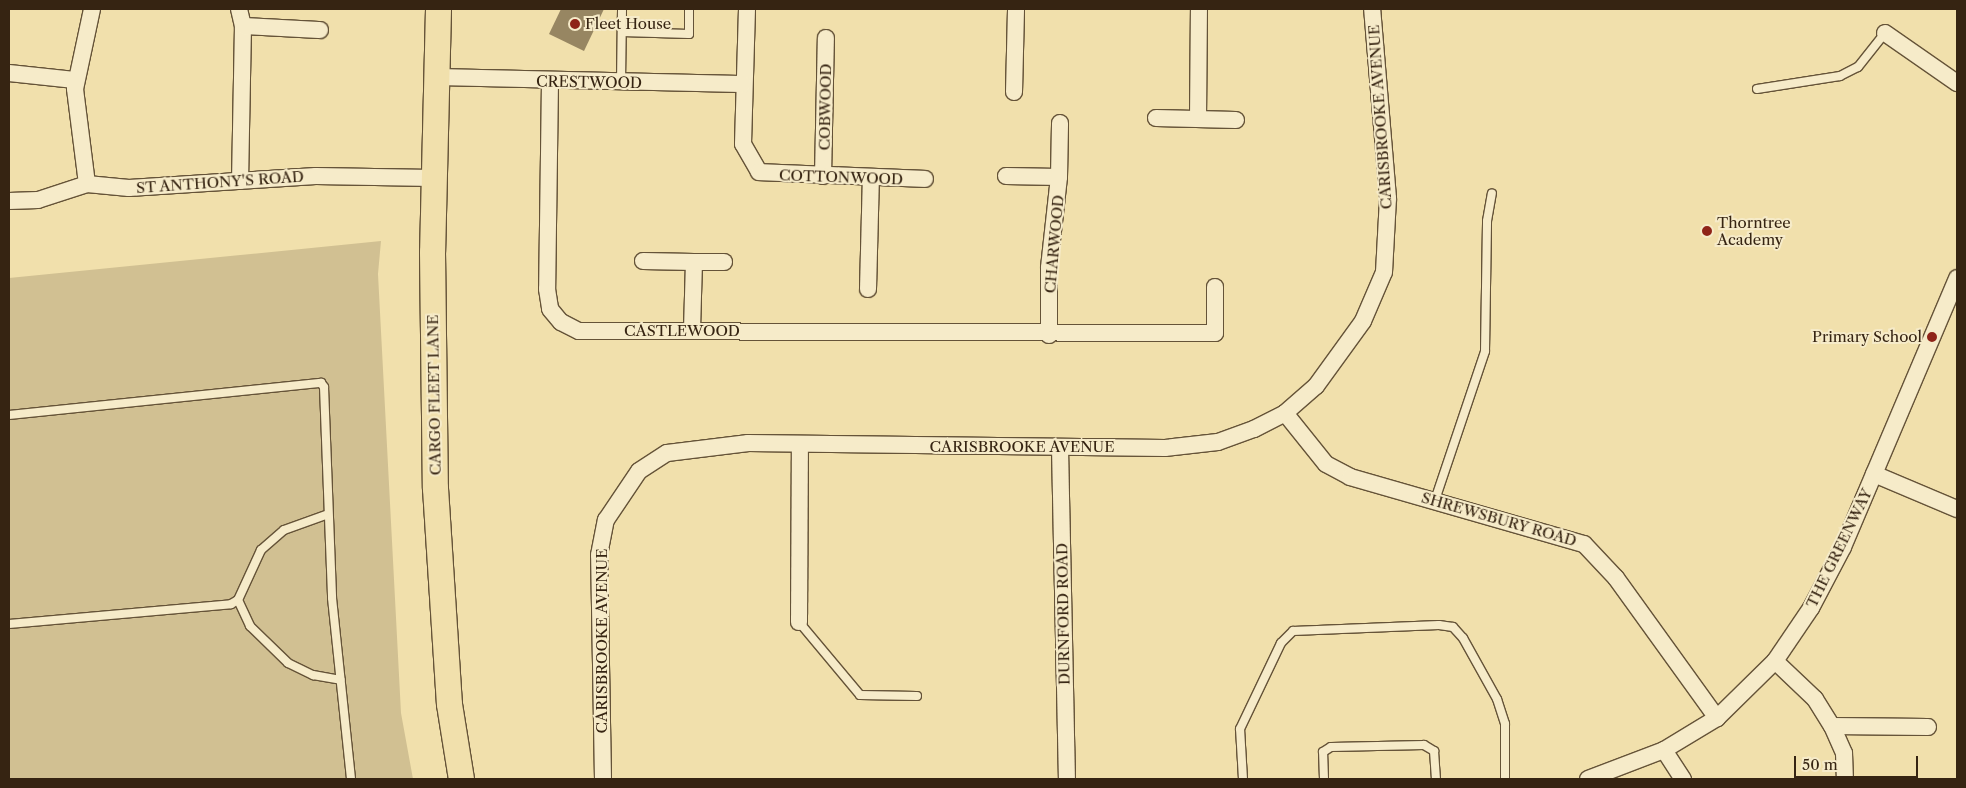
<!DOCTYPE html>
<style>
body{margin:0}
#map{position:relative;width:1966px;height:788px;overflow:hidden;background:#f1e0ac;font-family:"Libre Caslon Text",serif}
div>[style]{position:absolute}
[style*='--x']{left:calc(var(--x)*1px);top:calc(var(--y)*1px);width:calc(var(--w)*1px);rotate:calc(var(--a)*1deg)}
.green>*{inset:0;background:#d1c092}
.building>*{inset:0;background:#978662}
.roads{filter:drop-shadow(1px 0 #655338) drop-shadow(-1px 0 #655338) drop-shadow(0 1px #655338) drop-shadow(0 -1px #655338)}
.lane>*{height:8px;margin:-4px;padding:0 4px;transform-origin:4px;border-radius:4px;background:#f6ebc9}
.street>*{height:16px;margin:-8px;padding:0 8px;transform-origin:8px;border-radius:8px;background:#f6ebc9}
.primary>*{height:25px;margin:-12.5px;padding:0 12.5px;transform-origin:12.5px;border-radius:12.5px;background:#f1e0ac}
.dots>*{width:14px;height:14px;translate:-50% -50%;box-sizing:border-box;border:2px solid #f6ebc9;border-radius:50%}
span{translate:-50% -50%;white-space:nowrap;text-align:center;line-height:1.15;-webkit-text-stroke:4px #f6ebc9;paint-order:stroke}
.poi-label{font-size:15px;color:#362412}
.left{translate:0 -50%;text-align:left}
.right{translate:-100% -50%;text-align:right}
.street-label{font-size:15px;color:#362412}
.frame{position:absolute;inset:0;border:10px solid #362412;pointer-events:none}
.scale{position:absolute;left:1794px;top:756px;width:124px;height:22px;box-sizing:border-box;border:2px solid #362412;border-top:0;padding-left:6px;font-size:15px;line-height:18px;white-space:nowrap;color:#362412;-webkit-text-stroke:4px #f6ebc9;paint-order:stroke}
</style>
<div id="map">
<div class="green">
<i style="clip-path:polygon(381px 241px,378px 274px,401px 713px,413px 779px,9px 779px,9px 278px)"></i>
</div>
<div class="building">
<i style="clip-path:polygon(561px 9px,604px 9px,584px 51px,549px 34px)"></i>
</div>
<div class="roads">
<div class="lane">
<i style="--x:622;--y:32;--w:67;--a:1.7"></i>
<i style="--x:689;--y:34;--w:25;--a:-90"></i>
<i style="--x:621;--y:82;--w:73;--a:-89.2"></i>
<i style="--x:1757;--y:89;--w:84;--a:-8.9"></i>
<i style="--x:1840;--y:76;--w:20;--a:-27"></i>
<i style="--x:1858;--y:67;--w:43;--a:-51.5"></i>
<i style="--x:9;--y:415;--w:314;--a:-5.9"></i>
<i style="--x:321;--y:383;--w:5;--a:53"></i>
<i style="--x:324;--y:387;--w:211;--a:87.8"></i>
<i style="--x:332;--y:598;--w:182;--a:84"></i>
<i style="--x:1435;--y:500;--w:157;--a:-71.4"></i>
<i style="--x:1485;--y:351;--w:130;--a:-89.1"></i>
<i style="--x:1487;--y:221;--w:28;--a:-80"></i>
<i style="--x:238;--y:600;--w:29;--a:65"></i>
<i style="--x:250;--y:626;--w:53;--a:44.2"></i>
<i style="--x:288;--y:663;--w:28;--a:26"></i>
<i style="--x:313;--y:675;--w:28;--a:10"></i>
<i style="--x:799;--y:622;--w:95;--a:50.1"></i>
<i style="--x:860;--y:695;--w:57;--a:1"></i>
<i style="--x:9;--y:624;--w:223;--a:-5.1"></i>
<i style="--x:231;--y:604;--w:8;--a:-30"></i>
<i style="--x:238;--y:600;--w:55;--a:-65.3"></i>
<i style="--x:261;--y:550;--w:30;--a:-41"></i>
<i style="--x:284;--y:530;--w:45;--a:-19.7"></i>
<i style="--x:1243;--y:779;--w:50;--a:-93.4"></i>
<i style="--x:1240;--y:729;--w:95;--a:-64.5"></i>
<i style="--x:1281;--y:643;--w:17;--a:-45"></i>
<i style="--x:1293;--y:631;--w:146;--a:-2.4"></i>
<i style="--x:1439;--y:625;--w:14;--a:8"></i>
<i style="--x:1453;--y:627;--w:15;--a:48"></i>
<i style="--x:1463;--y:638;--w:70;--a:60.9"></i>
<i style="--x:1497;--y:699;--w:26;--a:72"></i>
<i style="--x:1505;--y:724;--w:55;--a:90"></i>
<i style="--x:1324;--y:779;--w:27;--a:-92"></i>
<i style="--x:1323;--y:752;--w:9;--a:-32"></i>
<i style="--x:1331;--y:747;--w:93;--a:-1.2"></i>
<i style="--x:1424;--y:745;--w:12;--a:31"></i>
<i style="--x:1434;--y:751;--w:28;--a:86"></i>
</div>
<div class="street">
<i style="--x:239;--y:9;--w:17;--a:77"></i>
<i style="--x:243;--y:26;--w:155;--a:91.1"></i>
<i style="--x:747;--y:9;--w:135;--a:91.7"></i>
<i style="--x:743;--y:144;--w:32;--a:60"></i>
<i style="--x:759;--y:172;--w:166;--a:2.4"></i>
<i style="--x:243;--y:26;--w:77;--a:3"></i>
<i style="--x:1885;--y:33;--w:88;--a:34.8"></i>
<i style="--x:9;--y:73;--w:66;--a:6.1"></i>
<i style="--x:435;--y:77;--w:308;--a:1.3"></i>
<i style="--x:550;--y:82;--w:207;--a:90.8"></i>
<i style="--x:547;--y:289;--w:20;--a:81"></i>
<i style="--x:550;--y:309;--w:17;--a:50"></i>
<i style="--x:561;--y:322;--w:20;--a:27"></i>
<i style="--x:579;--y:331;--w:636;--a:0.18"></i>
<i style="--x:1215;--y:333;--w:46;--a:-90"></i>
<i style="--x:1014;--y:92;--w:83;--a:-88.6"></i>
<i style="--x:1156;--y:118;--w:80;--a:1.4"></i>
<i style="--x:1198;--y:119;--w:110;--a:-89.5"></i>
<i style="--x:823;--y:176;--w:138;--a:-88.8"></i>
<i style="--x:1006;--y:176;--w:53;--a:1.1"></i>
<i style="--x:1059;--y:177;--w:92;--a:96.3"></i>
<i style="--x:1049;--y:268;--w:67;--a:90"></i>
<i style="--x:1059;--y:177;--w:54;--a:-88.9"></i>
<i style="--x:87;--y:184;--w:96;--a:-97.2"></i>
<i style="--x:75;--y:89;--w:82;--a:-78"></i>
<i style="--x:9;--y:201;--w:29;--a:-2"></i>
<i style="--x:38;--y:200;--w:52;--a:-18.1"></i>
<i style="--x:87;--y:184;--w:42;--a:5.4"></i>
<i style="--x:129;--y:188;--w:187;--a:-3.7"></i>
<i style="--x:316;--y:176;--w:117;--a:1"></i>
<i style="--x:643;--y:261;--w:51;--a:1.1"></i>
<i style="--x:694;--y:262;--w:69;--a:91.7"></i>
<i style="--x:694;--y:262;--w:30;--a:0"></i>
<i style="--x:868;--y:289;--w:111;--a:-88.5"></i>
<i style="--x:1285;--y:413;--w:65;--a:51.2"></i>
<i style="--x:1326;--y:464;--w:27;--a:28"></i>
<i style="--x:1350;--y:477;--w:243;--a:16"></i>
<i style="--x:1584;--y:544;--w:47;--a:46.7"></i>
<i style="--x:1616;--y:578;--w:173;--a:54.2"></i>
<i style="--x:1060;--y:448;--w:331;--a:88.8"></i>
<i style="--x:1874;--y:474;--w:90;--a:22.9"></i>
<i style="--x:799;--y:622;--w:177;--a:-89.7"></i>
<i style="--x:1775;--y:661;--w:55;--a:43.5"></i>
<i style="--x:1815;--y:699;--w:32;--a:58"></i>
<i style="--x:1832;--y:726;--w:96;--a:0.6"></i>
<i style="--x:1832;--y:726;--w:30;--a:66"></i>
<i style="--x:1844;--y:753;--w:26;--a:88"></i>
<i style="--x:1664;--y:750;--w:35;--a:57"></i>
<i style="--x:603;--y:779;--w:224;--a:-91"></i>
<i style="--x:599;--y:555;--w:36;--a:-79"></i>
<i style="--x:606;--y:520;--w:59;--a:-56"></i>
<i style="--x:639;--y:471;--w:33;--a:-33"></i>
<i style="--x:667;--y:453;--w:82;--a:-7"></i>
<i style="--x:748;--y:443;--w:417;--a:0.7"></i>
<i style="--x:1165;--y:448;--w:53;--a:-6.5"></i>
<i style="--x:1218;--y:442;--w:38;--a:-20"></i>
<i style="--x:1254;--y:429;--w:35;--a:-27"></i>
<i style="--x:1285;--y:413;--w:41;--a:-41.1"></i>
<i style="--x:1316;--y:386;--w:80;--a:-54.1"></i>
<i style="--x:1363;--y:321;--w:53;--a:-66.8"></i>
<i style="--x:1384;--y:272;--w:74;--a:-86.9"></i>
<i style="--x:1388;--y:198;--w:190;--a:-94.8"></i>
<i style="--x:1588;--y:779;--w:81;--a:-20.9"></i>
<i style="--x:1664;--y:750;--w:62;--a:-31.1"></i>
<i style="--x:1717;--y:718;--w:81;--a:-44.5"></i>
<i style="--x:1775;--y:661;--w:64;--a:-55.8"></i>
<i style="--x:1811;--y:608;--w:69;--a:-62.3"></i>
<i style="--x:1843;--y:547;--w:292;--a:-67"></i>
</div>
<div class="primary">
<i style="--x:438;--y:9;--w:243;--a:91.4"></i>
<i style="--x:432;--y:252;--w:236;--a:89.3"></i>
<i style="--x:435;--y:488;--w:216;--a:86.3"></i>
<i style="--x:449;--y:704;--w:76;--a:80.9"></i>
</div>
</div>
<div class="dots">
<i style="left:575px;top:24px;background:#8f2418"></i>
<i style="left:1707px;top:231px;background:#8f2418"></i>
<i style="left:1932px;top:337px;background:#8f2418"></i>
</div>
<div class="poi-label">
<span class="left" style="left:585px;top:24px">Fleet House</span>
<span class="left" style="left:1717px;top:231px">Thorntree<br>Academy</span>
<span class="right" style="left:1922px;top:337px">Primary School</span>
</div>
<div class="street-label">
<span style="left:589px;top:82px;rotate:1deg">CRESTWOOD</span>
<span style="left:825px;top:107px;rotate:-89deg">COBWOOD</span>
<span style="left:1380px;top:117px;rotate:-94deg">CARISBROOKE AVENUE</span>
<span style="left:841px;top:177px;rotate:2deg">COTTONWOOD</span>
<span style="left:220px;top:182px;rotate:-4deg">ST ANTHONY'S ROAD</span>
<span style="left:1054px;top:244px;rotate:-85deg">CHARWOOD</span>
<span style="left:682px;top:331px">CASTLEWOOD</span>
<span style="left:434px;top:395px;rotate:-91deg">CARGO FLEET LANE</span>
<span style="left:1022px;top:447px">CARISBROOKE AVENUE</span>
<span style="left:1499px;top:519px;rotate:16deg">SHREWSBURY ROAD</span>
<span style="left:1839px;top:548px;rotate:-64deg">THE GREENWAY</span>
<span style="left:1063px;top:614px;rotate:-91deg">DURNFORD ROAD</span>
<span style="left:602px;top:641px;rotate:-90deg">CARISBROOKE AVENUE</span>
</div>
<div class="frame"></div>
<div class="scale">50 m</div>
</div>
